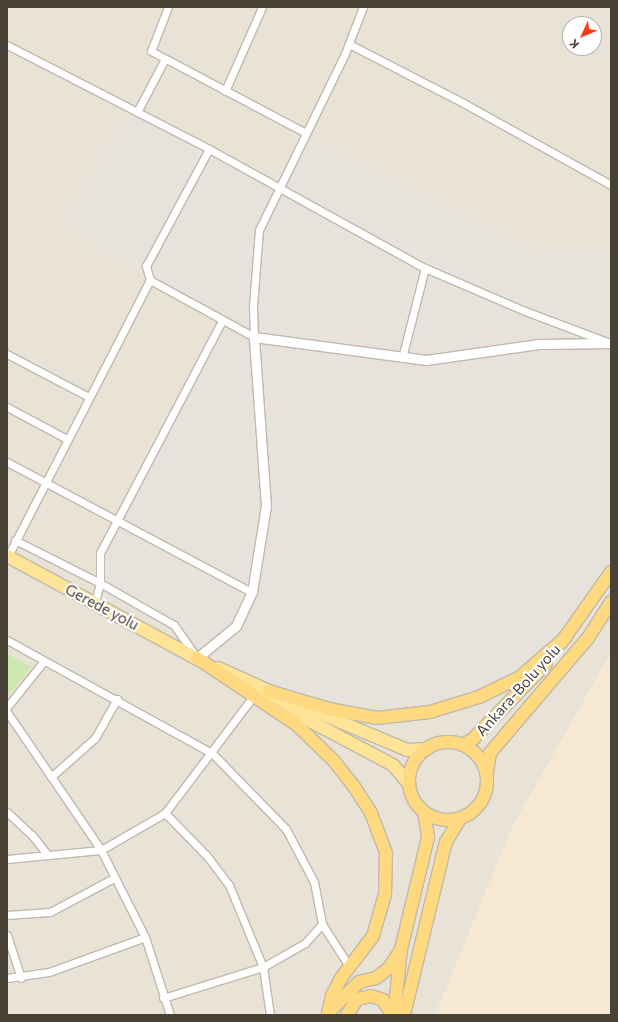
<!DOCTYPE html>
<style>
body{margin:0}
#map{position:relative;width:618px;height:1022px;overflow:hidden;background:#f4f1e8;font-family:Commissioner,sans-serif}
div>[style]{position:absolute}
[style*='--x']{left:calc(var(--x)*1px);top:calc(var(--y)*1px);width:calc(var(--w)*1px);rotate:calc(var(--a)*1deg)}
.residential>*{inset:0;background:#e8e3d6}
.commercial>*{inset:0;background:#f6e8d3}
.industrial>*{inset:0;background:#e7e2dc}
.green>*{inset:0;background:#cee9b0}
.roads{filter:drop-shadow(1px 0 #c0b9aa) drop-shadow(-1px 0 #c0b9aa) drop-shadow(0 1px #c0b9aa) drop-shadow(0 -1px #c0b9aa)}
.minor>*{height:7px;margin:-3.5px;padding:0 3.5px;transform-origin:3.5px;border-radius:3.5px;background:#fff}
.tertiary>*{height:9px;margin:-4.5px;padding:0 4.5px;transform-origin:4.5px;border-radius:4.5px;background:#fff}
.primary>*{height:12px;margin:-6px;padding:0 6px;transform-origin:6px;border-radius:6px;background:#ffe396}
.trunk>*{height:12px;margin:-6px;padding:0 6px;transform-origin:6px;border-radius:6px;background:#ffd97f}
.trunk>.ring{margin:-6px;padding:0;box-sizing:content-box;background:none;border:12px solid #ffd97f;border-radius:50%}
span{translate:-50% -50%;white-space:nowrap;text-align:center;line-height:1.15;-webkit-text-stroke:4px #fff;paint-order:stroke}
.street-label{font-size:15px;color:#484136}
.frame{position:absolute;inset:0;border:8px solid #484136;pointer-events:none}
.north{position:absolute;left:562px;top:16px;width:40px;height:40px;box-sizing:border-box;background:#fff;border:1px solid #b6b3af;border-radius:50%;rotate:226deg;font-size:11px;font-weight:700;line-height:16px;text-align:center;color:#484136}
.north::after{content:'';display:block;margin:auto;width:14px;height:18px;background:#ff3b14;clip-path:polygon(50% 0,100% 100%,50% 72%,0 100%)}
</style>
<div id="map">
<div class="residential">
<i style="clip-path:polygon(evenodd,7px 7px,611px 7px,611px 1015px,7px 1015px,7px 7px,570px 24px,594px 24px,594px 48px,570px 48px,570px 24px)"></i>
</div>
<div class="commercial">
<i style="clip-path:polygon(611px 652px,611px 1015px,435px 1015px,511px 829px)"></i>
</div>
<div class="industrial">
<i style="clip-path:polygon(126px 114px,281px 193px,312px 138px,528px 251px,611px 255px,611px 554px,556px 632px,504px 677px,440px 702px,367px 704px,297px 694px,258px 678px,103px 596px,105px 553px,227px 329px,64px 223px)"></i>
</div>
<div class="green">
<i style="clip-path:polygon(7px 654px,32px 667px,7px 696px)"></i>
</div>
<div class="roads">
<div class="minor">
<i style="--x:168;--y:7;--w:47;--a:111.1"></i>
<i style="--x:151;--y:51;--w:175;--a:27.9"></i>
<i style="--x:349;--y:44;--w:131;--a:27.3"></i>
<i style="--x:465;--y:104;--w:167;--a:29"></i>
<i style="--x:7;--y:45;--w:227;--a:27.2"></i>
<i style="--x:209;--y:149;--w:247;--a:28.9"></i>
<i style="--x:425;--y:268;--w:109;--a:23.3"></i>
<i style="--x:525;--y:311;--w:88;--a:20.7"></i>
<i style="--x:225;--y:91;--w:92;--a:-66.2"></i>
<i style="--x:137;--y:112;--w:60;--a:-62.2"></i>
<i style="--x:150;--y:280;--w:119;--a:28.7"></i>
<i style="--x:254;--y:337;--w:31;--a:-92"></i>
<i style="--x:253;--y:306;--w:76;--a:-85.5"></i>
<i style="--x:259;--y:230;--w:194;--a:-64"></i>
<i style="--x:344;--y:56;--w:53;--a:-68.8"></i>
<i style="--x:7;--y:354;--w:93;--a:27.7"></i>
<i style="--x:402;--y:358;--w:93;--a:-75.7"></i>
<i style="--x:7;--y:407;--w:68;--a:28.1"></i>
<i style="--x:7;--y:462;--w:277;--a:28"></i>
<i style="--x:15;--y:540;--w:95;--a:26.8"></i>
<i style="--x:100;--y:583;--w:85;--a:29.6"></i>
<i style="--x:174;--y:625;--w:38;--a:55"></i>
<i style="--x:8;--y:556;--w:310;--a:-62.8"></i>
<i style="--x:150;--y:280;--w:15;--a:-106"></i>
<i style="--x:146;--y:266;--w:133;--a:-61.7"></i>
<i style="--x:95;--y:602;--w:20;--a:-75"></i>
<i style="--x:100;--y:583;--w:30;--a:-90"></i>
<i style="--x:100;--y:553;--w:262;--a:-62.3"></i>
<i style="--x:7;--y:640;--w:234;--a:28.9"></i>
<i style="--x:212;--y:753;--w:106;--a:45.8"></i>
<i style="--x:286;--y:829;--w:60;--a:62.2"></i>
<i style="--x:314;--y:882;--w:43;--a:79.2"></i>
<i style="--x:322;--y:924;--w:50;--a:57.3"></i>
<i style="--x:7;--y:707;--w:59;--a:-51.2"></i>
<i style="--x:7;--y:712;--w:167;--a:55.7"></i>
<i style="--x:101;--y:850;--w:97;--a:63.2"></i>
<i style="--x:145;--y:937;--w:82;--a:72.2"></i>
<i style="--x:51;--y:777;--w:59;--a:-41.6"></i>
<i style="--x:95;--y:738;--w:45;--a:-60.6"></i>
<i style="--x:7;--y:812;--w:34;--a:43"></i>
<i style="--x:32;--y:835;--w:24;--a:52"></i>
<i style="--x:165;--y:813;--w:60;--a:45.7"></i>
<i style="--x:207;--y:856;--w:36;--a:53"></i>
<i style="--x:229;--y:885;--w:89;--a:67.5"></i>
<i style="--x:263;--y:967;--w:49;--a:81.7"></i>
<i style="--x:7;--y:859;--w:94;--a:-5.5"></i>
<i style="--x:101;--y:850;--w:74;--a:-30"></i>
<i style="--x:165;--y:813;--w:149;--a:-52.9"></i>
<i style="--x:7;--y:915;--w:43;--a:-4"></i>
<i style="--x:50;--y:912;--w:72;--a:-28"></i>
<i style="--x:7;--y:935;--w:45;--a:72"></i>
<i style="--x:7;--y:978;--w:42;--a:-8.1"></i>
<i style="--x:49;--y:972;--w:102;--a:-20"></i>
<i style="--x:163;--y:998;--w:105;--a:-17.2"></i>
<i style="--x:263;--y:967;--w:48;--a:-29.7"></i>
<i style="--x:305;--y:943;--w:25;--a:-48"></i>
</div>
<div class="tertiary">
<i style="--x:197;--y:658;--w:50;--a:-39.4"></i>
<i style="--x:236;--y:626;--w:38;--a:-65"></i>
<i style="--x:252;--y:592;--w:87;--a:-80.8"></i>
<i style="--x:266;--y:506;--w:169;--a:-94.1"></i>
<i style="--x:254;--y:337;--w:174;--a:7.6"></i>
<i style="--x:426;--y:360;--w:114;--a:-8.1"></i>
<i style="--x:539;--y:344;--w:72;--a:-0.8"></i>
</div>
<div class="primary">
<i style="--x:7;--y:556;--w:225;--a:28.4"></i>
<i style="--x:218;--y:668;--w:56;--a:24.3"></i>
<i style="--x:257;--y:693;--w:154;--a:27.9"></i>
<i style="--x:393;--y:765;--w:25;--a:50"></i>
<i style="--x:293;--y:702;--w:124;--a:22.8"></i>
<i style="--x:407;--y:750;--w:20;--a:-3"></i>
</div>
<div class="trunk">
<i style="--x:561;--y:643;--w:87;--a:-54.8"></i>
<i style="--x:197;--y:658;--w:120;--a:33.8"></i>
<i style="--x:297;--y:725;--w:52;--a:44.2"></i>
<i style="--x:334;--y:761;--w:31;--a:52"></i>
<i style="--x:353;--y:785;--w:33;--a:57"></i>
<i style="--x:371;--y:813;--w:43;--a:69.4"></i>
<i style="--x:386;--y:853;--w:41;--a:91.4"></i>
<i style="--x:385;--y:894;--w:44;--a:105.9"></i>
<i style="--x:373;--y:936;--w:53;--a:127.3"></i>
<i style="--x:341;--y:978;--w:20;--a:117"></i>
<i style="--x:332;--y:996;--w:18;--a:103"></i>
<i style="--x:269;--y:691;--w:63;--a:16.7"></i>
<i style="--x:329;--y:709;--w:49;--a:10.6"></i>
<i style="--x:377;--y:718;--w:53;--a:-6.5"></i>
<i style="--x:430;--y:712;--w:51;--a:-17"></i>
<i style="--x:479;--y:697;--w:46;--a:-26"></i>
<i style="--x:520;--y:677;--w:61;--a:-41"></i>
<i class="ring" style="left:409px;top:742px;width:66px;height:66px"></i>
<i style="--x:463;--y:745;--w:13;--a:-32"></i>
<i style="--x:474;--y:738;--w:103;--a:-45.8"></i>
<i style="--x:487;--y:772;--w:19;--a:-81"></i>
<i style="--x:490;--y:753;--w:151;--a:-49.6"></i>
<i style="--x:588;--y:638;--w:43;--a:-57.4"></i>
<i style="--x:330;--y:1011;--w:41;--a:-45"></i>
<i style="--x:359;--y:982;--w:17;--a:-13"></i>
<i style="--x:376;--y:978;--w:16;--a:-38"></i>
<i style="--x:389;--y:968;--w:20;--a:-57"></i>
<i style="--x:347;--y:1015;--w:19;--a:-58"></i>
<i style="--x:357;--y:999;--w:14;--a:-12"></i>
<i style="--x:371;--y:996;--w:13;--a:18"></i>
<i style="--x:383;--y:1000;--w:17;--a:59"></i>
<i style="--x:394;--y:1015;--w:66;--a:-83.9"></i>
<i style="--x:401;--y:949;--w:115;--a:-76.4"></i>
<i style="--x:428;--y:837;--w:25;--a:-99"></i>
<i style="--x:404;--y:1015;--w:178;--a:-76.4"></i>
<i style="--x:446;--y:842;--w:27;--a:-59"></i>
</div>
</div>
<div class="street-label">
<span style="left:102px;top:607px;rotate:28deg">Gerede yolu</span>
<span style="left:518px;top:690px;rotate:-48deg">Ankara-Bolu yolu</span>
</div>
<div class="frame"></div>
<div class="north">K</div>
</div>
